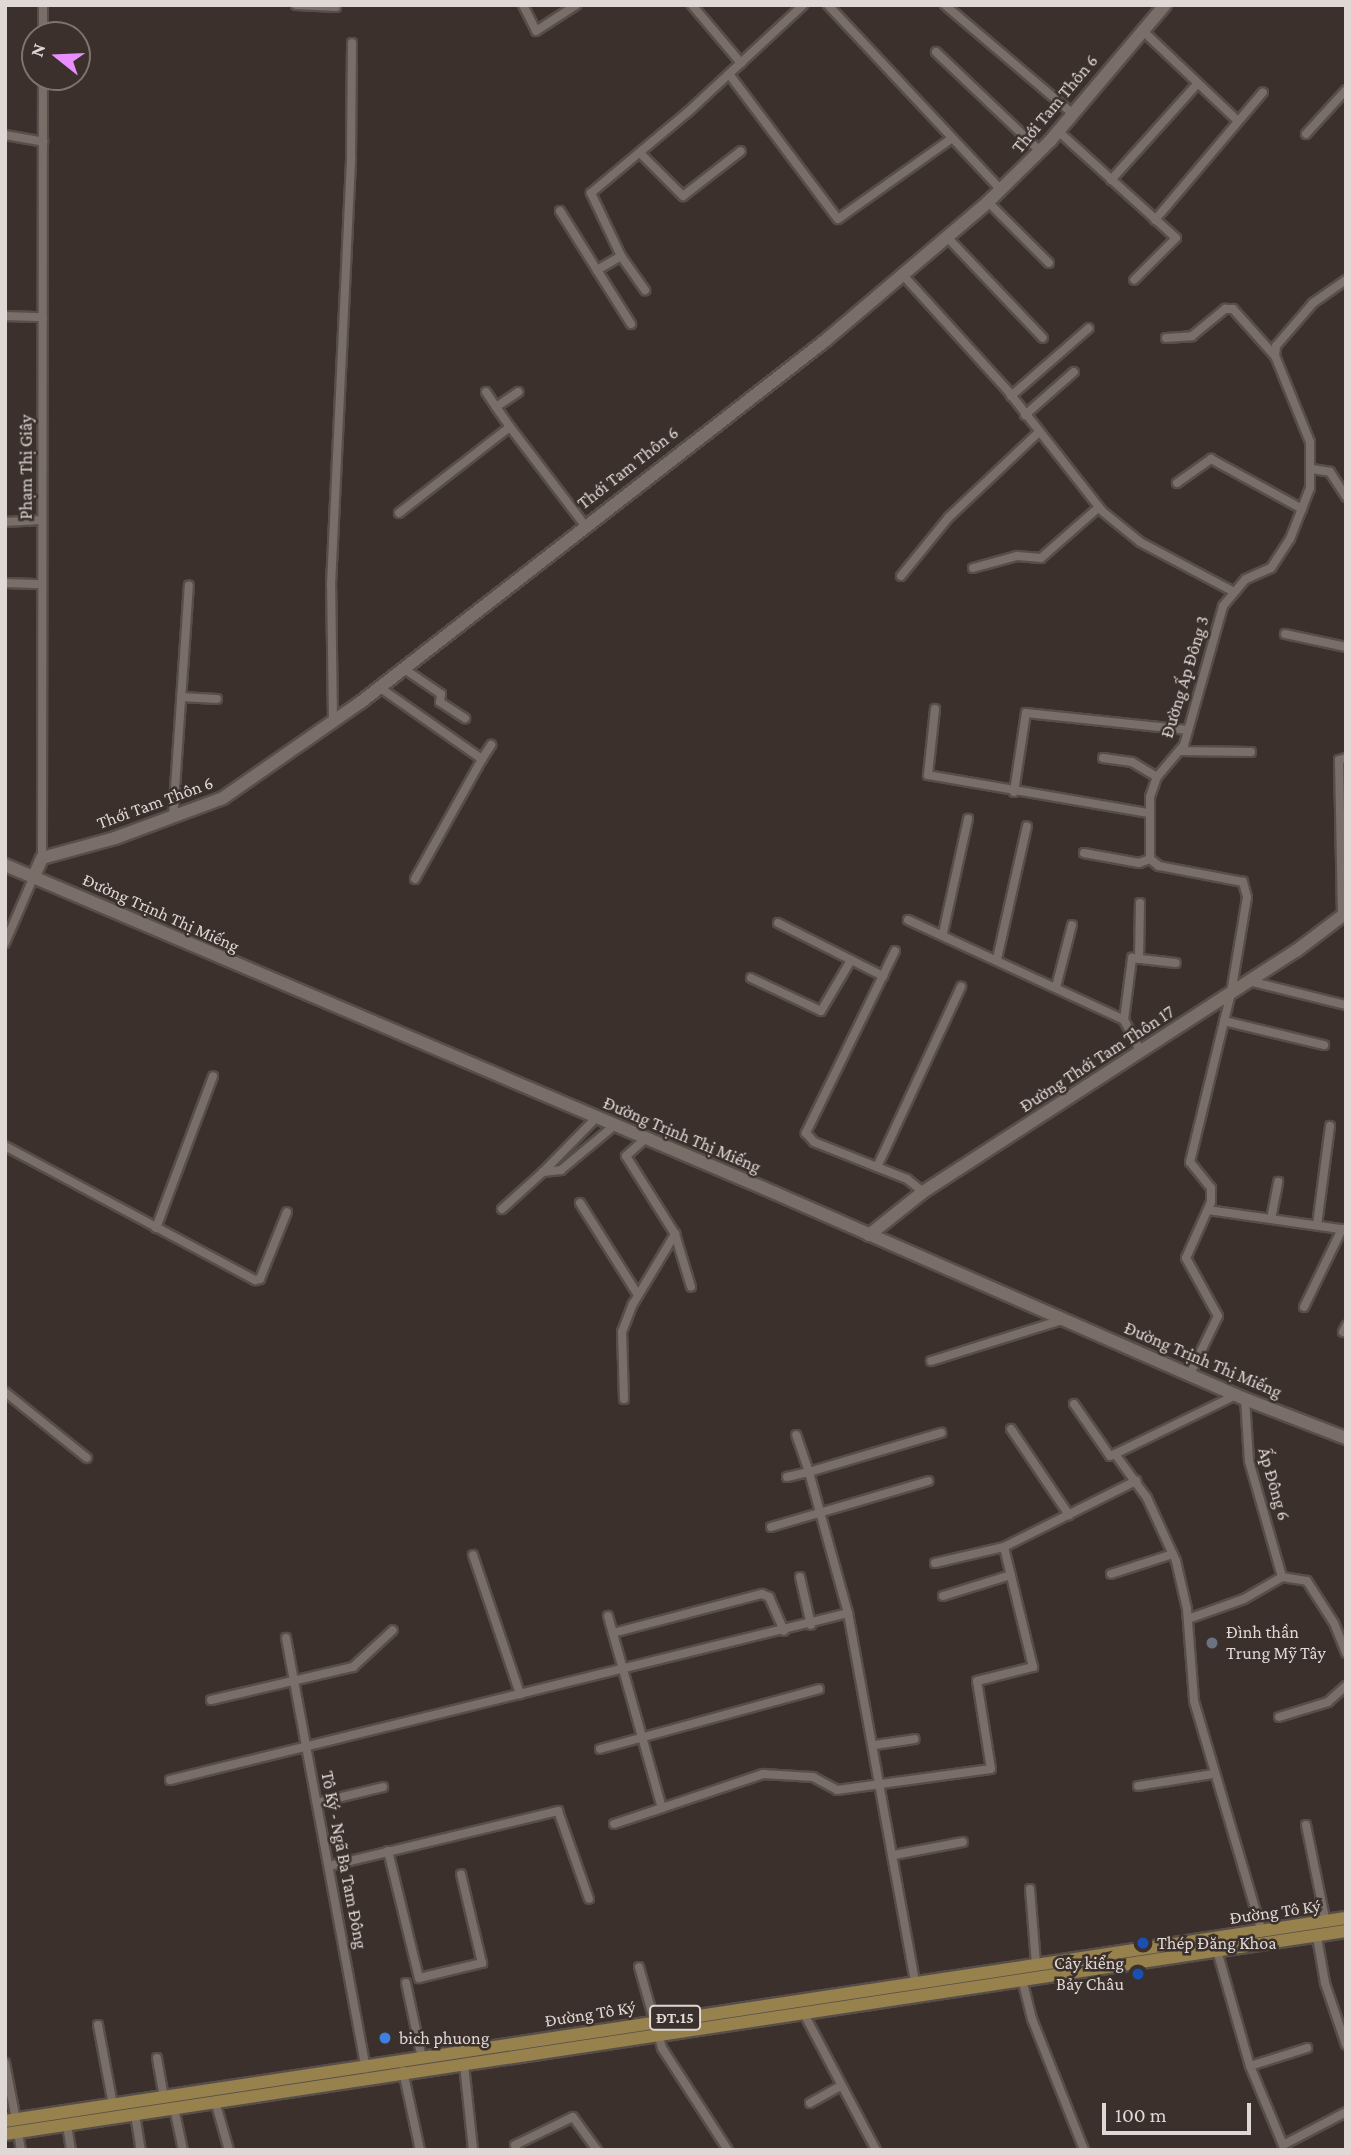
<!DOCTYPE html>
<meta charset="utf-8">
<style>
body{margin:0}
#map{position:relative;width:1351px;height:2155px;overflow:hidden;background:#3b302b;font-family:"Crimson Pro",serif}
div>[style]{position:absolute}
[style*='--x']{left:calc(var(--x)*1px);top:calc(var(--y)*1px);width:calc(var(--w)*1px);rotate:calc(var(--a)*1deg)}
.roads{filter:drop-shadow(2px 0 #574e4a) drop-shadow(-2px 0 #574e4a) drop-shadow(0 2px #574e4a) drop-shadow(0 -2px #574e4a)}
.street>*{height:8px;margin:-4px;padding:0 4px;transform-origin:4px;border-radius:4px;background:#7a6e68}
.secondary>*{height:12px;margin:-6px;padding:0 6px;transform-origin:6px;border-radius:6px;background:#7a6e68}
.primary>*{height:12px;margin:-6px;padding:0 6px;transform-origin:6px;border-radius:6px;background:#97814d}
.dots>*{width:19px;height:19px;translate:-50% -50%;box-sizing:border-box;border:4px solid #3b302b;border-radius:50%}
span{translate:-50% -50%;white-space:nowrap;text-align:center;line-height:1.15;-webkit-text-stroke:5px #3b302b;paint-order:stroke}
.shield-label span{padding:2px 5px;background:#3b302b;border:2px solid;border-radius:5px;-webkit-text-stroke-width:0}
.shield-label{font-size:16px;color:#dfd8d5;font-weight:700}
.street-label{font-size:18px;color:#dfd8d5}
.poi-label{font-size:18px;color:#dfd8d5}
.left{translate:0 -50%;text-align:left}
.right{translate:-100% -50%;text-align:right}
.frame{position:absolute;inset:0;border:7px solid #dfd8d5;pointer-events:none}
.north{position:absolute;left:21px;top:21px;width:70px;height:70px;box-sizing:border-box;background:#3b302b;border:2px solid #7d736f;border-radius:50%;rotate:288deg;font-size:19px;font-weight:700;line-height:28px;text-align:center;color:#dfd8d5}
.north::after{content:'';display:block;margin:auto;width:24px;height:32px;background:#e88eff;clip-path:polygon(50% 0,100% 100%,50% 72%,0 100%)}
.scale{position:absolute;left:1102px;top:2103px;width:149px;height:32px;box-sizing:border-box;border:4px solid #dfd8d5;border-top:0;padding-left:9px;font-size:21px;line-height:24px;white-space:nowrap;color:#dfd8d5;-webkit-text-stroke:5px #3b302b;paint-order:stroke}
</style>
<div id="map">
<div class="roads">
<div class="street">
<i style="--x:296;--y:5;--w:40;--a:2.9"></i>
<i style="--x:523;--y:5;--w:29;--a:63"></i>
<i style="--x:536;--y:31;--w:48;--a:-33"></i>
<i style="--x:692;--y:5;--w:76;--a:49.8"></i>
<i style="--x:828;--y:5;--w:253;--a:46.9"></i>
<i style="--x:945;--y:5;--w:167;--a:40.4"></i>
<i style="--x:1142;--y:30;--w:132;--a:43.5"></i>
<i style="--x:43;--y:35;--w:30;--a:-90"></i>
<i style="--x:936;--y:52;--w:144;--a:43.6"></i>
<i style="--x:729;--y:74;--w:181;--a:53.1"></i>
<i style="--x:838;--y:219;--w:138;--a:-35.3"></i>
<i style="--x:1058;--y:131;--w:159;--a:42.2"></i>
<i style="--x:1176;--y:238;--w:59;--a:135"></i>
<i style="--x:1306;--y:134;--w:59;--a:-47.7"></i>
<i style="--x:5;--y:135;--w:39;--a:10"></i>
<i style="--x:640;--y:153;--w:61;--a:45"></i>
<i style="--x:683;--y:196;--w:73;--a:-37.8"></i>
<i style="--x:1111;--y:180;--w:130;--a:-48.1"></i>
<i style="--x:988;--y:202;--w:86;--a:45"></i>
<i style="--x:560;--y:211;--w:70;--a:57.9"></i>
<i style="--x:597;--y:270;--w:28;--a:-30"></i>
<i style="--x:621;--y:256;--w:70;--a:-115.5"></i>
<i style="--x:591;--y:193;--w:126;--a:-39.9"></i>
<i style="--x:688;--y:112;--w:157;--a:-42.9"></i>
<i style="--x:1155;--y:220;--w:167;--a:-49.8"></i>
<i style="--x:947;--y:237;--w:139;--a:46.5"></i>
<i style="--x:621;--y:256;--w:42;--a:54.8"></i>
<i style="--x:597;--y:270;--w:64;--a:57.8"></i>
<i style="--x:902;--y:274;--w:158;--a:47.8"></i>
<i style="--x:1008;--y:391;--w:152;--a:51.9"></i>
<i style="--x:1102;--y:511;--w:49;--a:39.2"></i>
<i style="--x:1140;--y:542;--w:104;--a:28"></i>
<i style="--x:5;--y:316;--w:38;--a:2"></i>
<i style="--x:1166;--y:338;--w:26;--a:-4"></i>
<i style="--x:1192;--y:336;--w:43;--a:-39.3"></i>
<i style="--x:1225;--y:309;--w:8;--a:0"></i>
<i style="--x:1233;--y:309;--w:63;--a:48.2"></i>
<i style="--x:486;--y:392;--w:18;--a:56"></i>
<i style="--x:1011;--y:396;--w:103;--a:-41.1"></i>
<i style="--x:1025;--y:415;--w:65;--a:-41.3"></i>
<i style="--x:510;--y:427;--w:24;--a:-125"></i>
<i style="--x:496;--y:407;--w:27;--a:-34"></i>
<i style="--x:1312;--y:469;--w:18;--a:9"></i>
<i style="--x:1330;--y:472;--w:30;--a:57"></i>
<i style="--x:1177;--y:483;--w:42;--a:-35.2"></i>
<i style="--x:1211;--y:459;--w:104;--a:28.8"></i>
<i style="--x:399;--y:513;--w:140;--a:-37.8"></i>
<i style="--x:510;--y:427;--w:122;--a:52.7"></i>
<i style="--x:5;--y:522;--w:37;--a:-3"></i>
<i style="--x:973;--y:568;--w:46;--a:-15.3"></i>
<i style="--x:1017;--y:556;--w:24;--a:5"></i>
<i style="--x:1041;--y:558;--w:77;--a:-41.3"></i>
<i style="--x:901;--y:576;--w:76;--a:-50.9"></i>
<i style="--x:949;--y:517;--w:124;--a:-43.4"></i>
<i style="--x:5;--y:583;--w:37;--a:2"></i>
<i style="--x:1285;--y:634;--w:62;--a:12"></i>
<i style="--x:403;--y:668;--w:46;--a:34.4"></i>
<i style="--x:441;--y:694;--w:8;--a:97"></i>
<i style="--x:440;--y:702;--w:30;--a:33"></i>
<i style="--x:379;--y:687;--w:126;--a:35"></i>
<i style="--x:482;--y:759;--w:17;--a:-57"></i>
<i style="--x:181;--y:697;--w:36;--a:3"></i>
<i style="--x:935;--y:709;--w:66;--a:96.1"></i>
<i style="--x:928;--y:775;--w:223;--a:9.8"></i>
<i style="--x:333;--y:720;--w:135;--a:-90.8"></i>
<i style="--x:331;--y:585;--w:428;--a:-87.3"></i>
<i style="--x:351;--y:157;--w:114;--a:-89.5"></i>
<i style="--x:1180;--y:751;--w:71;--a:0.8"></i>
<i style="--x:1103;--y:758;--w:29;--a:8"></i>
<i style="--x:1132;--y:762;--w:29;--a:31"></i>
<i style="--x:1014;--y:792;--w:80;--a:-81.4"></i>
<i style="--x:1026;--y:713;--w:163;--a:6"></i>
<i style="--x:173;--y:818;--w:233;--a:-86.1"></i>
<i style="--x:1084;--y:853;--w:56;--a:10.3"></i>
<i style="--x:1139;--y:863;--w:12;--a:-20"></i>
<i style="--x:42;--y:858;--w:781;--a:-89.93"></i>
<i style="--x:415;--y:879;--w:137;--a:-60.8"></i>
<i style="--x:1342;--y:916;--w:156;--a:-91.1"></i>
<i style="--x:1339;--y:760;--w:7;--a:-16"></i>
<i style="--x:908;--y:920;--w:238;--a:24.8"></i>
<i style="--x:1124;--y:1020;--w:36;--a:62"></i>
<i style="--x:778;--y:923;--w:118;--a:26.8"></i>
<i style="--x:943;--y:933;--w:117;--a:-77.6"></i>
<i style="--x:5;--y:943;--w:73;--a:-66.6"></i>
<i style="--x:895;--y:951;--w:203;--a:116.1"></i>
<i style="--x:806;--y:1133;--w:12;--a:48"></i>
<i style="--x:814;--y:1142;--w:100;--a:21.7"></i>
<i style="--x:907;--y:1179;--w:21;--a:39"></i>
<i style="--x:997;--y:959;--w:136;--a:-77.3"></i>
<i style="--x:1139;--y:959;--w:56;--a:-89"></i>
<i style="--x:751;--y:978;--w:77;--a:25.2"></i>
<i style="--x:821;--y:1011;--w:59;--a:-59.5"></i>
<i style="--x:1249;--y:981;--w:100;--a:13.9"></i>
<i style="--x:1056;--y:987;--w:64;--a:-75.5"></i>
<i style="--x:1124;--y:1020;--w:63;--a:-82.6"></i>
<i style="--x:1132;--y:958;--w:44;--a:6.5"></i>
<i style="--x:1224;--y:1021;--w:103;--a:13.5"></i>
<i style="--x:5;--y:1146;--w:284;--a:28.2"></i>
<i style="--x:255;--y:1280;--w:5;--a:-11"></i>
<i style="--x:260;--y:1279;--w:72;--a:-68.1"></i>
<i style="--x:877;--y:1167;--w:199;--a:-65"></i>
<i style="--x:543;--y:1172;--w:76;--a:-45.5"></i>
<i style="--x:580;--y:1203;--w:109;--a:57.8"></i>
<i style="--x:502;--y:1209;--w:55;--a:-42.1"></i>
<i style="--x:543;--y:1172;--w:18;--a:-6"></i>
<i style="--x:561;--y:1170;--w:70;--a:-39.8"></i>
<i style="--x:1208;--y:1210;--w:139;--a:8.2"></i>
<i style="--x:1271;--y:1219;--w:38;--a:-79"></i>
<i style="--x:1317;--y:1225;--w:100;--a:-82.5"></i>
<i style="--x:156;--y:1228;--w:162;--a:-69.4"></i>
<i style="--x:675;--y:1234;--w:55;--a:73.2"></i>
<i style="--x:1304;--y:1307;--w:87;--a:-64"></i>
<i style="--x:1343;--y:1332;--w:7;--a:-63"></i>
<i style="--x:931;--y:1361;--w:137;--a:-17.4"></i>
<i style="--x:1190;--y:1374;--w:64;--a:-64.2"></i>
<i style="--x:1218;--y:1316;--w:66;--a:-118.9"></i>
<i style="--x:1186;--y:1258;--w:61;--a:-65.9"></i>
<i style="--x:1211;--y:1202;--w:14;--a:-90"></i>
<i style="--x:1211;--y:1188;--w:33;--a:-129"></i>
<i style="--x:1190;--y:1162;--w:174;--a:-76.4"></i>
<i style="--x:1231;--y:993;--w:97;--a:-80.5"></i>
<i style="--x:1247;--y:897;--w:16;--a:-105"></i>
<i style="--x:1243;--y:882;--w:86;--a:-169.2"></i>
<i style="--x:1159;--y:866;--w:11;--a:-142"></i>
<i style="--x:1150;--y:859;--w:62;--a:-90"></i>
<i style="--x:1150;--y:797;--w:21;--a:-71"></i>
<i style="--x:1157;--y:777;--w:42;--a:-49.8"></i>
<i style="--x:1184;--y:745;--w:144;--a:-74.3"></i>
<i style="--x:1223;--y:606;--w:35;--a:-50"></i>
<i style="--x:1246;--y:579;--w:27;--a:-24"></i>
<i style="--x:1271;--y:568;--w:35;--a:-57"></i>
<i style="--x:1290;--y:539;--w:55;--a:-68.6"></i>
<i style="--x:1310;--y:488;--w:46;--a:-90"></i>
<i style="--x:1310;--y:442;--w:93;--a:-112.1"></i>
<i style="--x:1275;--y:356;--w:10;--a:-84"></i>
<i style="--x:1276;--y:346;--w:57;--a:-49.3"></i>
<i style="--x:1313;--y:303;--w:40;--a:-34.9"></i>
<i style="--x:5;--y:1392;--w:105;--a:38.8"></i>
<i style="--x:1236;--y:1395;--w:135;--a:154"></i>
<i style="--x:1115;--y:1454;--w:54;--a:54"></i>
<i style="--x:1147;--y:1498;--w:69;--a:65.3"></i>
<i style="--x:1176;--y:1561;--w:49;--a:77.1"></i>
<i style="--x:1187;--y:1609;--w:92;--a:85.6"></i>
<i style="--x:1194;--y:1701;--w:241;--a:73.6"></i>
<i style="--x:624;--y:1399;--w:67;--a:-91.7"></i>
<i style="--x:622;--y:1332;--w:30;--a:-69"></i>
<i style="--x:633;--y:1304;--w:82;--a:-59"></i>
<i style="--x:675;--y:1234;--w:92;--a:-122.1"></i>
<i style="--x:626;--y:1156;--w:27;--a:-42"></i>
<i style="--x:1245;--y:1399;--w:62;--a:86.3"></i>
<i style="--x:1249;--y:1461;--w:121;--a:74.1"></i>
<i style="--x:1074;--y:1404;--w:63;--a:55.3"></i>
<i style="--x:1110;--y:1456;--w:5;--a:-22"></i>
<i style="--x:1011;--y:1429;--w:104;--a:56"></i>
<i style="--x:787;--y:1477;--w:23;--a:-13"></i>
<i style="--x:809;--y:1472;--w:39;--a:-109"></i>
<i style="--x:771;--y:1527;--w:164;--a:-16.3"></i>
<i style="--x:473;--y:1555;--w:147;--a:71.3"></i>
<i style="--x:935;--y:1563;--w:71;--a:-13.1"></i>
<i style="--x:1111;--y:1574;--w:65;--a:-17.9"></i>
<i style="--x:800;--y:1577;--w:49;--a:77.1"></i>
<i style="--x:1282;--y:1577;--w:25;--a:9"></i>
<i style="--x:1307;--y:1581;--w:50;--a:57.3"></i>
<i style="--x:1334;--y:1623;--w:32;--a:68"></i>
<i style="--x:943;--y:1596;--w:71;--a:-17.2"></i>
<i style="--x:848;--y:1613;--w:375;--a:79.7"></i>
<i style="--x:608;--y:1616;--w:199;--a:74.3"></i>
<i style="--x:662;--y:1808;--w:107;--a:-18.6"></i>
<i style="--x:763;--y:1774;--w:50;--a:3.4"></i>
<i style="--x:813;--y:1777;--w:27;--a:28"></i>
<i style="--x:837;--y:1790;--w:155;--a:-7.8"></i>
<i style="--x:991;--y:1769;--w:89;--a:-99"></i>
<i style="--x:977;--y:1681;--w:58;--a:-14"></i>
<i style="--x:1033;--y:1667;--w:123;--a:-103.6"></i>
<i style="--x:1004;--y:1547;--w:148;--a:-26.6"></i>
<i style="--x:1188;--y:1619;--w:59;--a:-19.7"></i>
<i style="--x:1244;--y:1599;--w:44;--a:-30.1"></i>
<i style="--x:613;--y:1633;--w:154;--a:-14.7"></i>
<i style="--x:762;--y:1594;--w:8;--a:23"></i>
<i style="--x:769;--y:1597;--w:37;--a:66"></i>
<i style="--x:286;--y:1638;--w:438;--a:79.5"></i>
<i style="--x:211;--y:1700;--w:146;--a:-13.1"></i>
<i style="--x:353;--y:1667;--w:54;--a:-42.8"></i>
<i style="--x:1279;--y:1717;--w:51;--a:-17"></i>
<i style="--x:1328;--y:1702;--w:24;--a:-42"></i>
<i style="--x:875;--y:1745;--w:40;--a:-8.5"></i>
<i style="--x:600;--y:1749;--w:227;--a:-15.3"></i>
<i style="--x:170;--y:1780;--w:698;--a:-13.84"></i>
<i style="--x:848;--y:1613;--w:146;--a:-105.5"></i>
<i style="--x:809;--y:1472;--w:138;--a:-16.5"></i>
<i style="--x:1138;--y:1786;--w:76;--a:-9.1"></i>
<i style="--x:317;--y:1803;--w:68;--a:-13.6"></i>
<i style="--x:614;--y:1824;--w:51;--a:-18.4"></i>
<i style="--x:1306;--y:1825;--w:100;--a:78.5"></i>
<i style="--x:388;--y:1851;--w:131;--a:76.3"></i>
<i style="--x:419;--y:1978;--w:65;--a:-13.4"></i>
<i style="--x:482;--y:1963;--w:91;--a:-103.3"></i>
<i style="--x:894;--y:1855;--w:70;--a:-10.7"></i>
<i style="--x:329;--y:1866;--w:236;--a:-13.5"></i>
<i style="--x:558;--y:1811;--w:93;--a:70.6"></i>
<i style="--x:1030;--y:1889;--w:75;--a:85.4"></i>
<i style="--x:1317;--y:1937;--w:47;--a:80.1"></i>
<i style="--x:1325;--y:1983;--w:65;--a:71.3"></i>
<i style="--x:1216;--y:1947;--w:124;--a:74.1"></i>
<i style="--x:1250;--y:2066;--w:86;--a:67.3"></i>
<i style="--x:1283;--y:2145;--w:71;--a:-27.6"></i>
<i style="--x:639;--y:1967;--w:84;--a:74.1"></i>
<i style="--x:662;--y:2048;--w:121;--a:57.1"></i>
<i style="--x:1022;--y:1979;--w:41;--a:76"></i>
<i style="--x:1032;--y:2019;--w:141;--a:68.3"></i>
<i style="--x:406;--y:1983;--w:77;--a:78"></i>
<i style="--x:803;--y:2012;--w:156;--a:62.1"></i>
<i style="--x:98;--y:2025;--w:81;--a:79.4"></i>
<i style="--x:157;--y:2058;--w:40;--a:80"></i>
<i style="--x:5;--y:2063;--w:58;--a:79.1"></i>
<i style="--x:464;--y:2064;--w:86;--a:84"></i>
<i style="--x:1250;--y:2066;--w:60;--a:-17.5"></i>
<i style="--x:403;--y:2071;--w:81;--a:77.9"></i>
<i style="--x:215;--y:2101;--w:51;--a:74.1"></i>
<i style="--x:810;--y:2103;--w:35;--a:-29"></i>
<i style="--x:174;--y:2108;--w:43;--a:77.9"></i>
<i style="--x:135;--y:2114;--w:36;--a:81"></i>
<i style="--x:67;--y:2125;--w:25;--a:81"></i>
<i style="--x:18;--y:2132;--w:18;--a:81"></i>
<i style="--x:517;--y:2150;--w:5;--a:-112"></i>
<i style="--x:515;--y:2145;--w:64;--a:-25.8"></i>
<i style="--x:573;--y:2117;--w:41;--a:54"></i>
</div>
<div class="secondary">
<i style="--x:5;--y:865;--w:837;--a:23.07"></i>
<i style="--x:775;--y:1193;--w:513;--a:23.67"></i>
<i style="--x:1245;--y:1399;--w:108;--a:21.1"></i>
<i style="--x:34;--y:876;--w:20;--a:-66"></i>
<i style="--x:42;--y:858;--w:76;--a:-15.3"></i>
<i style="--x:115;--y:838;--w:115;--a:-20.3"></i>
<i style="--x:223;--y:798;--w:168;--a:-34.8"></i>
<i style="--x:361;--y:702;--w:589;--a:-37.9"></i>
<i style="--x:826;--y:340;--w:213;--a:-40.4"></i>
<i style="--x:988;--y:202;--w:87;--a:-44.5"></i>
<i style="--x:1050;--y:141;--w:178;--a:-49.8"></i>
<i style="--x:869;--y:1235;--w:69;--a:-38.5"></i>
<i style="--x:923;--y:1192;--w:444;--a:-32.9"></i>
<i style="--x:1296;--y:951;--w:63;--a:-37.2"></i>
</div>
<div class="primary">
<i style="--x:5;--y:2121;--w:1356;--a:-8.61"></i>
<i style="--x:5;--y:2134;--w:1356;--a:-8.61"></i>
</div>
</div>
<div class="dots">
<i style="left:1212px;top:1643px;background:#6b7280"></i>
<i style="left:1143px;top:1943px;background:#1a4fb4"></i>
<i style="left:1138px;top:1974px;background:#1a4fb4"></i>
<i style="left:385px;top:2038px;background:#3f7fe0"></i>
</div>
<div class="shield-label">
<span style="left:675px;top:2018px">ĐT.15</span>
</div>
<div class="street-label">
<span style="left:1055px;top:104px;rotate:-50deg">Thới Tam Thôn 6</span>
<span style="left:26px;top:467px;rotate:-90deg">Phạm Thị Giây</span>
<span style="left:628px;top:468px;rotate:-38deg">Thới Tam Thôn 6</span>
<span style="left:1185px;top:677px;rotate:-73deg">Đường Ấp Đông 3</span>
<span style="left:155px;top:803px;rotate:-20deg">Thới Tam Thôn 6</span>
<span style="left:161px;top:913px;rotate:24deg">Đường Trịnh Thị Miếng</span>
<span style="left:1097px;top:1059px;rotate:-33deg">Đường Thới Tam Thôn 17</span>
<span style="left:682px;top:1135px;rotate:23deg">Đường Trịnh Thị Miếng</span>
<span style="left:1203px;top:1360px;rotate:23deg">Đường Trịnh Thị Miếng</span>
<span style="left:1274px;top:1484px;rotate:74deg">Ấp Đông 6</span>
<span style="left:344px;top:1860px;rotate:79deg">Tô Ký - Ngã Ba Tam Đông</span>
<span style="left:1275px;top:1912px;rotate:-8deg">Đường Tô Ký</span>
<span style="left:590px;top:2014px;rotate:-9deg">Đường Tô Ký</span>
</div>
<div class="poi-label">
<span class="left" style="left:1226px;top:1643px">Đình thần<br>Trung Mỹ Tây</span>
<span class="left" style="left:1157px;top:1943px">Thép Đăng Khoa</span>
<span class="right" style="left:1124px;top:1974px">Cây kiểng<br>Bảy Châu</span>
<span class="left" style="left:399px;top:2038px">bich phuong</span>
</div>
<div class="frame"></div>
<div class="north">N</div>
<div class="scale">100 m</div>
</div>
